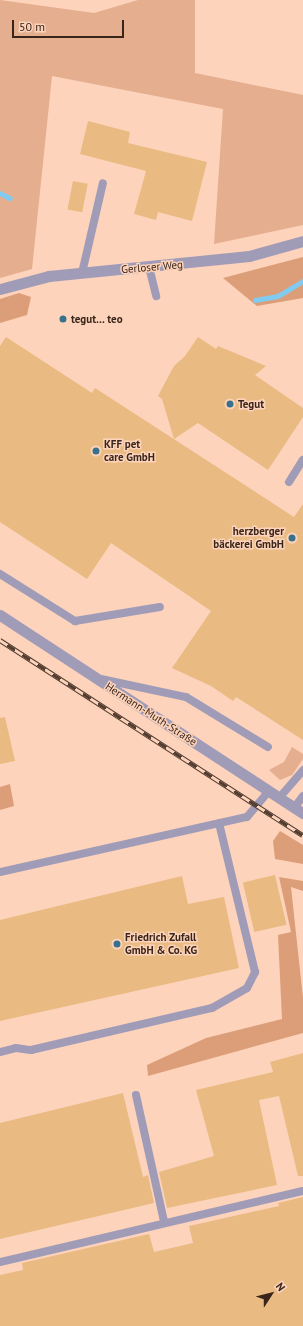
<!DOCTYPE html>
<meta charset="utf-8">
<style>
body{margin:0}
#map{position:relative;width:303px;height:1326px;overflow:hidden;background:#fdd3bb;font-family:"PT Sans",sans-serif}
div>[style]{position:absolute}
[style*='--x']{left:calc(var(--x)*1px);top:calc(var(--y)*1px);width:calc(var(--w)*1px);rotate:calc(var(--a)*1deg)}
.green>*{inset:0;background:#e4ae8f}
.forest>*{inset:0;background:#dc9e78}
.stream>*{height:4.5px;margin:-2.25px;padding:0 2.25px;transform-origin:2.25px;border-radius:2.25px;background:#81caf0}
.building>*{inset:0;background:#e9bb82;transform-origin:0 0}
.service>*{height:8px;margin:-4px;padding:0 4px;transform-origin:4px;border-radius:4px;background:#a09cb8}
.minor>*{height:11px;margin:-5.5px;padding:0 5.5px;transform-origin:5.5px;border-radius:5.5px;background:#a09cb8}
.tertiary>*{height:11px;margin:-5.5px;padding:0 5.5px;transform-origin:5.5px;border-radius:5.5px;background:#a09cb8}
.rail>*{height:4.5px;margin-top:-2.25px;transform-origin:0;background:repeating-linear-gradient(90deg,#fdd3bb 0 9px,#523c2f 0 18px);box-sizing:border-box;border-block:1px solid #523c2f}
.dots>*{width:11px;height:11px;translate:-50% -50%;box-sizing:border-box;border:2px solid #fdd3bb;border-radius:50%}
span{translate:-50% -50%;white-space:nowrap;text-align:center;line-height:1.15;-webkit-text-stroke:3px #fdd3bb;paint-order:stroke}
.street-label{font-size:11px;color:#39261a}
.poi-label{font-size:11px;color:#39261a;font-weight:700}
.left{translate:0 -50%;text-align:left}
.right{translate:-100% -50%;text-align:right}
.north{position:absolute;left:251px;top:1274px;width:40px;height:40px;-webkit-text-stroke:3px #fdd3bb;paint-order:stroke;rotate:54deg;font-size:11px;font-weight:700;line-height:16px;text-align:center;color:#39261a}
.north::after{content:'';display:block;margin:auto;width:14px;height:18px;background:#39261a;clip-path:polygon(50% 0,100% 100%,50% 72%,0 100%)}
.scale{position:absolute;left:12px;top:20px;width:112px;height:18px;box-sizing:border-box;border:2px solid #39261a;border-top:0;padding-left:5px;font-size:12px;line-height:14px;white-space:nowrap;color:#39261a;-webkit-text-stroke:3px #fdd3bb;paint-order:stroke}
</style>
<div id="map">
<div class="green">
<i style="clip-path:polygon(0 0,94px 13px,138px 0,195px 0,195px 73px,303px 95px,303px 225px,214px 244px,223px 109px,52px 76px,32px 269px,0 278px)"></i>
<i style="clip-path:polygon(292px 747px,303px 754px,303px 759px,292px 775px,280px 780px,269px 770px,284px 762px)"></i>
</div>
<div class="forest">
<i style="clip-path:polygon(303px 257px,303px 298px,257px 306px,223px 278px)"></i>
<i style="clip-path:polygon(19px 293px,31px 297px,27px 315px,0 323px,0 299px)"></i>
<i style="clip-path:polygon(10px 784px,14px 806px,0 810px,0 787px)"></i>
<i style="clip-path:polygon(280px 831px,303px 845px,303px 864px,275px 859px,273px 841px)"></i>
<i style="clip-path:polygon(279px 877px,303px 881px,303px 891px,291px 887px,303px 998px,303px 1033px,148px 1076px,147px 1065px,206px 1038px,282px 1019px,278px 935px,291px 932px)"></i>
</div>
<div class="stream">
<i style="--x:0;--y:193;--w:11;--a:27"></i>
<i style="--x:255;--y:300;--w:23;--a:-10"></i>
<i style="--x:278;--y:296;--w:29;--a:-31"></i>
</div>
<div class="building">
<i style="clip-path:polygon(88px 121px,130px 132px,128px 143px,207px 162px,192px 221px,158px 212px,156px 220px,134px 214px,146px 171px,80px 154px)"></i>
<i style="left:73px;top:181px;width:15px;height:29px;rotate:11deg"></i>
<i style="clip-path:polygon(6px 337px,92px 393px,95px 388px,294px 517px,303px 504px,303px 740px,236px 697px,233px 701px,211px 686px,172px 668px,211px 611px,111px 543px,87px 579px,0 522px,0 346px)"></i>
<i style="clip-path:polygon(198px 337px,216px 349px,218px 346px,266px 366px,255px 375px,303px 408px,303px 417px,268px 470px,198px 423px,174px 439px,162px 399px,158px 396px,174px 366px,185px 356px)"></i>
<i style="clip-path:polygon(5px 717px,15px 761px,0 764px,0 718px)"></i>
<i style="left:275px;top:875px;width:51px;height:33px;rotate:77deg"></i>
<i style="clip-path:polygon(182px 876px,188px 904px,224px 897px,239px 968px,0 1021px,0 920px)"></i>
<i style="clip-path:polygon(303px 1053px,303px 1176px,298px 1176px,279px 1096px,259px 1100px,277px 1185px,167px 1208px,159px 1172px,214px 1156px,196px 1090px,273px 1072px,270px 1062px)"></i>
<i style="clip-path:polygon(123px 1093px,143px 1177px,148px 1175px,154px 1203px,0 1239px,0 1123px)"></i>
<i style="clip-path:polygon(303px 1197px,303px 1326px,0 1326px,0 1275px,23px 1270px,22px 1263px,149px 1234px,154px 1252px,193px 1243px,189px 1226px,279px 1206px,278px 1203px)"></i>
</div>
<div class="service">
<i style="--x:149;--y:267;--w:30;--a:76"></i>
<i style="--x:82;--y:273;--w:92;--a:-76.9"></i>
<i style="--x:289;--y:482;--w:26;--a:-58"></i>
<i style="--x:0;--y:574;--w:89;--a:32.1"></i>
<i style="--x:75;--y:621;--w:86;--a:-9.4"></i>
<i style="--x:101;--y:679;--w:87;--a:12"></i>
<i style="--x:186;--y:697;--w:96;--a:31.4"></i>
<i style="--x:279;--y:798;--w:37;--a:-49"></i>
<i style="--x:294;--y:808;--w:15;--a:-53"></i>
<i style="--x:0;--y:872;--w:253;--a:-12.6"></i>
<i style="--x:247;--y:817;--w:34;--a:-50"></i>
<i style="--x:0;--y:1052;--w:16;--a:-14"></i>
<i style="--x:16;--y:1048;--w:15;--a:8"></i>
<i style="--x:31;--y:1050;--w:186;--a:-13.1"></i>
<i style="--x:212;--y:1008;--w:40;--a:-29.7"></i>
<i style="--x:247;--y:988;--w:18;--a:-63"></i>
<i style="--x:255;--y:972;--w:153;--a:-103.6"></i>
<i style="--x:136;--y:1095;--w:129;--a:77.5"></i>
<i style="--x:0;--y:1262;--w:311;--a:-13.2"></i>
</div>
<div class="minor">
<i style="--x:0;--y:615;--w:362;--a:33.2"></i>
</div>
<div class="tertiary">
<i style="--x:0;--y:289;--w:51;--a:-14.9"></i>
<i style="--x:49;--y:276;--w:201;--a:-5.7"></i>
<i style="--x:249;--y:256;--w:56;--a:-15.5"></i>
</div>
<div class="rail">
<i style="--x:0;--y:640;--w:360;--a:32.8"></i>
</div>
<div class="dots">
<i style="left:63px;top:319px;background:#39708b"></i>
<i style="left:230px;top:404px;background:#39708b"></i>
<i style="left:96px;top:451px;background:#39708b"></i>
<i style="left:292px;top:538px;background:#39708b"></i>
<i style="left:117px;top:944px;background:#39708b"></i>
</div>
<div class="street-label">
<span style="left:152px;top:267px;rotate:-5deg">Gerloser Weg</span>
<span style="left:151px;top:714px;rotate:33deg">Hermann-Muth-Straße</span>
</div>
<div class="poi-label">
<span class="left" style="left:71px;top:319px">tegut… teo</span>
<span class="left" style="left:238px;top:404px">Tegut</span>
<span class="left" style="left:104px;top:451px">KFF pet<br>care GmbH</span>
<span class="right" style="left:284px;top:538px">herzberger<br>bäckerei GmbH</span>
<span class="left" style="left:125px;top:944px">Friedrich Zufall<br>GmbH &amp; Co. KG</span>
</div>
<div class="north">N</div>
<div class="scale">50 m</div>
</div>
